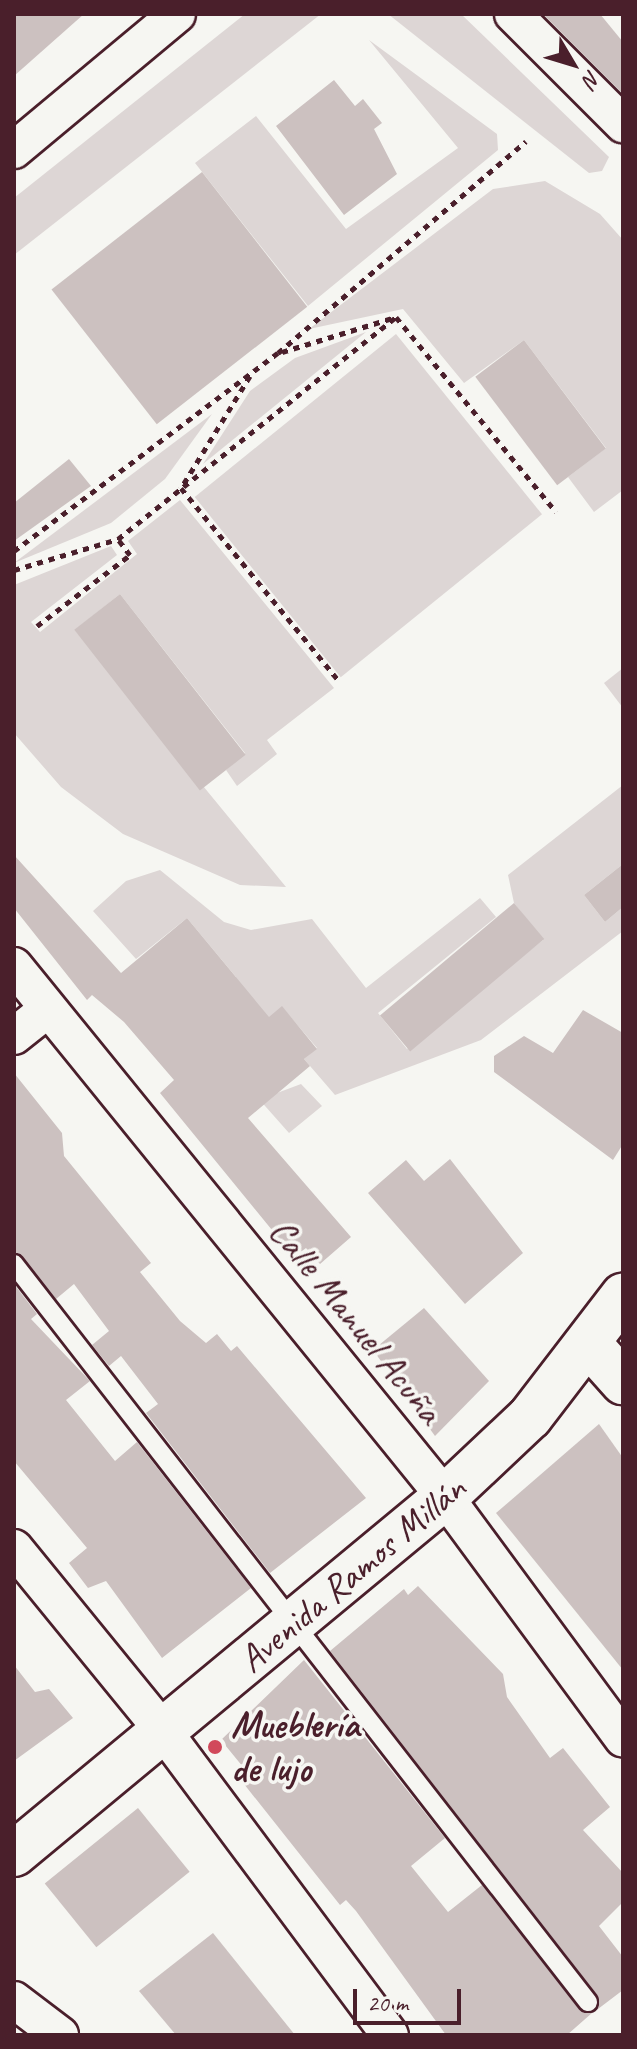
<!DOCTYPE html>
<meta charset="utf-8">
<style>
body{margin:0}
#map{position:relative;width:637px;height:2049px;overflow:hidden;background:#f6f6f2;font-family:Caveat,sans-serif}
div>[style]{position:absolute}
[style*='--x']{left:calc(var(--x)*1px);top:calc(var(--y)*1px);width:calc(var(--w)*1px);rotate:calc(var(--a)*1deg)}
.green>*{inset:0;background:#ddd6d5;transform-origin:0 0}
.building>*{inset:0;background:#ccc1c0;transform-origin:0 0}
.path>*{height:5px;margin-top:-2.5px;transform-origin:0;background:repeating-linear-gradient(90deg,#4a1f2b 0 6px,transparent 0 12px)}
.roads{filter:drop-shadow(2px 0 #4a1f2b) drop-shadow(-2px 0 #4a1f2b) drop-shadow(0 2px #4a1f2b) drop-shadow(0 -2px #4a1f2b)}
.lane>*{height:18px;margin:-9px;padding:0 9px;transform-origin:9px;border-radius:9px;background:#f6f6f2}
.street>*{height:36px;margin:-18px;padding:0 18px;transform-origin:18px;border-radius:18px;background:#f6f6f2}
.secondary>*{height:44px;margin:-22px;padding:0 22px;transform-origin:22px;border-radius:22px;background:#f6f6f2}
.dots>*{width:22px;height:22px;translate:-50% -50%;box-sizing:border-box;border:4px solid #f6f6f2;border-radius:50%}
span{translate:-50% -50%;white-space:nowrap;text-align:center;line-height:1.15;-webkit-text-stroke:7px #f6f6f2;paint-order:stroke}
.street-label{font-size:38px;color:#4a1f2b}
.poi-label{font-size:38px;color:#4a1f2b;font-weight:700}
.left{translate:0 -50%;text-align:left}
.frame{position:absolute;inset:0;border:16px solid #4a1f2b;pointer-events:none}
.north{position:absolute;left:533px;top:24px;width:80px;height:80px;-webkit-text-stroke:6px #f6f6f2;paint-order:stroke;rotate:128deg;font-size:22px;font-weight:700;line-height:32px;text-align:center;color:#4a1f2b}
.north::after{content:'';display:block;margin:auto;width:28px;height:36px;background:#4a1f2b;clip-path:polygon(50% 0,100% 100%,50% 72%,0 100%)}
.scale{position:absolute;left:353px;top:1989px;width:108px;height:36px;box-sizing:border-box;border:4px solid #4a1f2b;border-top:0;padding-left:10px;font-size:24px;line-height:28px;white-space:nowrap;color:#4a1f2b;-webkit-text-stroke:6px #f6f6f2;paint-order:stroke}
</style>
<div id="map">
<div class="green">
<i style="clip-path:polygon(245px 14px,321px 14px,14px 255px,14px 198px)"></i>
<i style="clip-path:polygon(388px 14px,461px 14px,609px 157px,602px 171px,589px 173px)"></i>
<i style="clip-path:polygon(369px 40px,497px 134px,498px 150px,308px 306px,195px 163px,256px 116px,346px 229px,458px 148px)"></i>
<i style="clip-path:polygon(545px 181px,600px 214px,623px 240px,623px 490px,594px 512px,568px 477px,606px 448px,524px 340px,464px 383px,403px 309px,309px 329px,493px 189px)"></i>
<i style="clip-path:polygon(366px 332px,203px 464px,250px 391px,295px 358px)"></i>
<i style="left:396px;top:334px;width:232px;height:259px;rotate:51deg"></i>
<i style="clip-path:polygon(212px 414px,165px 479px,111px 523px,14px 563px)"></i>
<i style="clip-path:polygon(180px 500px,334px 688px,267px 740px,277px 754px,237px 786px,226px 770px,245px 753px,120px 594px,75px 630px,286px 887px,240px 885px,123px 834px,61px 787px,14px 733px,14px 585px,111px 546px,117px 555px,31px 622px,40px 632px,137px 554px,128px 541px)"></i>
<i style="clip-path:polygon(623px 668px,623px 708px,604px 683px)"></i>
<i style="clip-path:polygon(623px 785px,623px 864px,584px 895px,605px 922px,623px 907px,623px 931px,481px 1040px,335px 1095px,304px 1059px,317px 1048px,282px 1007px,277px 1093px,301px 1084px,322px 1106px,289px 1133px,187px 1018px,236px 977px,187px 918px,136px 959px,93px 911px,126px 881px,160px 870px,224px 922px,251px 930px,312px 919px,366px 988px,480px 898px,496px 917px,378px 1013px,407px 1049px,543px 940px,514px 903px,508px 875px)"></i>
</div>
<div class="building">
<i style="clip-path:polygon(14px 14px,84px 14px,14px 76px)"></i>
<i style="clip-path:polygon(543px 14px,600px 14px,623px 42px,623px 94px)"></i>
<i style="clip-path:polygon(334px 80px,355px 106px,363px 99px,382px 123px,374px 129px,397px 174px,344px 215px,276px 126px)"></i>
<i style="left:202px;top:172px;width:171px;height:191px;rotate:52deg"></i>
<i style="left:524px;top:340px;width:136px;height:61px;rotate:53deg"></i>
<i style="clip-path:polygon(69px 459px,91px 486px,14px 541px,14px 503px)"></i>
<i style="left:120px;top:594px;width:204px;height:58px;rotate:52deg"></i>
<i style="clip-path:polygon(14px 855px,121px 973px,187px 918px,269px 1017px,282px 1006px,317px 1049px,304px 1059px,310px 1066px,248px 1118px,351px 1237px,320px 1264px,306px 1248px,294px 1257px,160px 1093px,174px 1080px,124px 1022px,92px 995px,87px 1000px,14px 908px)"></i>
<i style="clip-path:polygon(623px 864px,623px 907px,605px 922px,584px 895px)"></i>
<i style="left:514px;top:903px;width:47px;height:175px;rotate:50deg"></i>
<i style="clip-path:polygon(583px 1010px,623px 1033px,623px 1144px,613px 1160px,494px 1072px,494px 1056px,524px 1036px,553px 1053px)"></i>
<i style="clip-path:polygon(14px 1073px,62px 1133px,64px 1156px,151px 1263px,140px 1272px,180px 1321px,206px 1343px,217px 1334px,231px 1351px,237px 1346px,366px 1498px,270px 1573px,146px 1413px,158px 1404px,121px 1356px,109px 1366px,92px 1345px,109px 1331px,74px 1284px,56px 1299px,14px 1252px)"></i>
<i style="clip-path:polygon(450px 1159px,523px 1253px,465px 1304px,368px 1193px,406px 1160px,424px 1181px)"></i>
<i style="clip-path:polygon(14px 1284px,37px 1314px,31px 1319px,90px 1381px,66px 1400px,115px 1461px,137px 1442px,251px 1588px,162px 1658px,106px 1581px,88px 1588px,69px 1563px,87px 1548px,14px 1461px)"></i>
<i style="clip-path:polygon(424px 1308px,489px 1381px,435px 1436px,373px 1350px)"></i>
<i style="clip-path:polygon(599px 1424px,623px 1458px,623px 1670px,496px 1513px)"></i>
<i style="clip-path:polygon(418px 1586px,503px 1674px,507px 1697px,550px 1758px,563px 1748px,610px 1807px,583px 1830px,623px 1873px,623px 1902px,599px 1926px,623px 1957px,623px 1990px,598px 2009px,597px 1995px,330px 1651px,404px 1589px,408px 1595px)"></i>
<i style="clip-path:polygon(304px 1660px,445px 1838px,411px 1866px,448px 1912px,482px 1885px,579px 2009px,592px 2013px,567px 2035px,446px 2035px,356px 1911px,346px 1900px,340px 1905px,244px 1784px,252px 1778px,221px 1740px)"></i>
<i style="clip-path:polygon(14px 1665px,35px 1692px,49px 1689px,73px 1718px,14px 1761px)"></i>
<i style="left:138px;top:1808px;width:82px;height:120px;rotate:51deg"></i>
<i style="clip-path:polygon(213px 1933px,295px 2035px,176px 2035px,139px 1991px)"></i>
</div>
<div class="path">
<i style="--x:282;--y:352;--w:119;--a:-17.1"></i>
<i style="--x:396;--y:317;--w:252;--a:50.6"></i>
<i style="--x:250;--y:376;--w:132;--a:121.6"></i>
<i style="--x:181;--y:488;--w:251;--a:50.7"></i>
<i style="--x:14;--y:551;--w:330;--a:-36.9"></i>
<i style="--x:278;--y:353;--w:326;--a:-40.5"></i>
<i style="--x:14;--y:570;--w:109;--a:-16.6"></i>
<i style="--x:37;--y:626;--w:117;--a:-37.4"></i>
<i style="--x:130;--y:555;--w:20;--a:-127"></i>
<i style="--x:118;--y:539;--w:356;--a:-38.6"></i>
</div>
<div class="roads">
<div class="lane">
<i style="--x:14;--y:1264;--w:935;--a:52.13"></i>
</div>
<div class="street">
<i style="--x:513;--y:14;--w:156;--a:45"></i>
<i style="--x:14;--y:150;--w:212;--a:-39.8"></i>
<i style="--x:14;--y:966;--w:684;--a:50.93"></i>
<i style="--x:445;--y:1497;--w:300;--a:53.6"></i>
<i style="--x:14;--y:1036;--w:43;--a:-38.5"></i>
<i style="--x:14;--y:1548;--w:237;--a:50.8"></i>
<i style="--x:164;--y:1732;--w:378;--a:53.3"></i>
<i style="--x:14;--y:2000;--w:58;--a:37.3"></i>
</div>
<div class="secondary">
<i style="--x:590;--y:1345;--w:50;--a:48.3"></i>
<i style="--x:14;--y:1854;--w:560;--a:-39.64"></i>
<i style="--x:445;--y:1497;--w:117;--a:-43.3"></i>
<i style="--x:530;--y:1417;--w:153;--a:-52.5"></i>
</div>
</div>
<div class="dots">
<i style="left:215px;top:1747px;background:#d1495b"></i>
</div>
<div class="street-label">
<span style="left:356px;top:1321px;rotate:51deg">Calle Manuel Acuña</span>
<span style="left:352px;top:1574px;rotate:-40deg">Avenida Ramos Millán</span>
</div>
<div class="poi-label">
<span class="left" style="left:231px;top:1747px">Mueblería<br>de lujo</span>
</div>
<div class="frame"></div>
<div class="north">N</div>
<div class="scale">20 m</div>
</div>
